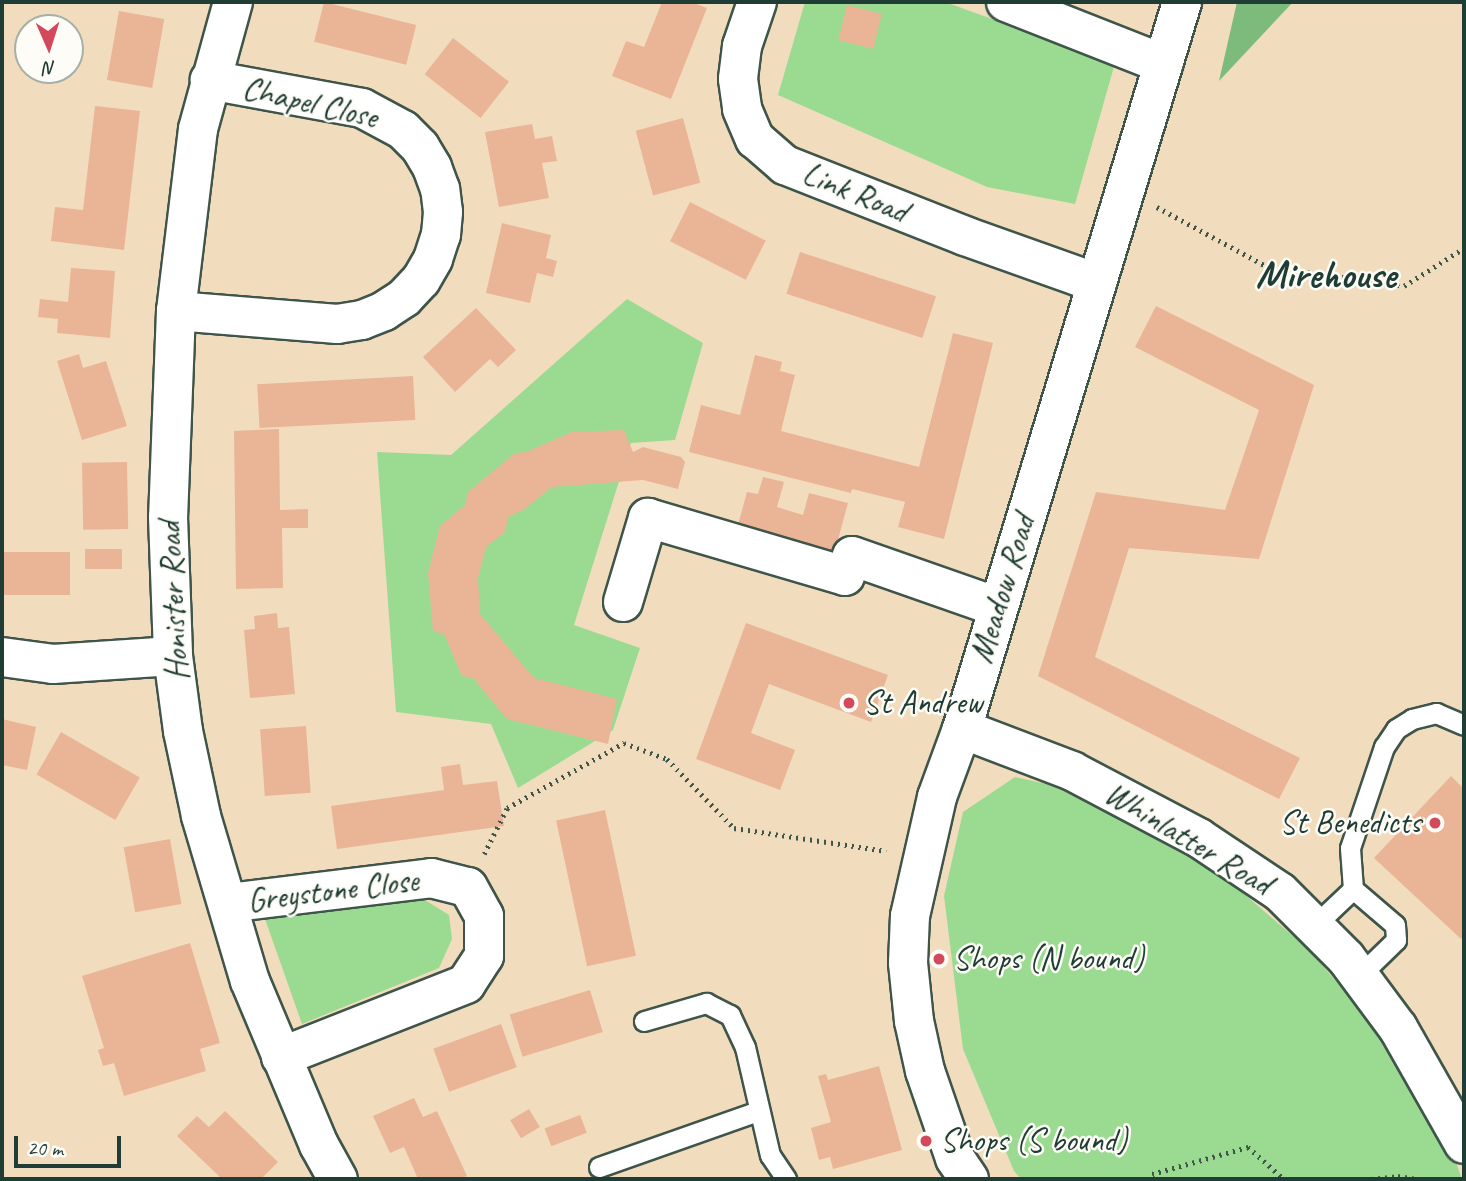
<!DOCTYPE html>
<style>
body{margin:0}
#map{position:relative;width:1466px;height:1181px;overflow:hidden;background:#f2dcbe;font-family:Caveat,sans-serif}
div>[style]{position:absolute}
[style*='--x']{left:calc(var(--x)*1px);top:calc(var(--y)*1px);width:calc(var(--w)*1px);rotate:calc(var(--a)*1deg)}
.green>*{inset:0;background:#9bdb91}
.forest>*{inset:0;background:#7cbb7b}
.building>*{inset:0;background:#eab597;transform-origin:0 0}
.path>*{height:4.5px;margin-top:-2.25px;transform-origin:0;background:repeating-linear-gradient(90deg,#3f5549 0 2px,transparent 0 7px)}
.roads{filter:drop-shadow(2px 0 #3f5549) drop-shadow(-2px 0 #3f5549) drop-shadow(0 2px #3f5549) drop-shadow(0 -2px #3f5549)}
.lane>*{height:19px;margin:-9.5px;padding:0 9.5px;transform-origin:9.5px;border-radius:9.5px;background:#fff}
.street>*{height:38px;margin:-19px;padding:0 19px;transform-origin:19px;border-radius:19px;background:#fff}
.dots>*{width:19px;height:19px;translate:-50% -50%;box-sizing:border-box;border:4px solid #fdfcf7;border-radius:50%}
span{translate:-50% -50%;white-space:nowrap;text-align:center;line-height:1.15;-webkit-text-stroke:5px #fdfcf7;paint-order:stroke}
.street-label{font-size:33px;color:#1f3d34}
.poi-label{font-size:33px;color:#1f3d34}
.left{translate:0 -50%;text-align:left}
.right{translate:-100% -50%;text-align:right}
.district-label{font-size:40px;color:#1f3d34;font-weight:700}
.frame{position:absolute;inset:0;border:4px solid #1f3d34;pointer-events:none}
.north{position:absolute;left:14px;top:14px;width:70px;height:70px;box-sizing:border-box;background:#fdfcf7;border:2px solid #a4b0a9;border-radius:50%;rotate:177deg;font-size:19px;font-weight:700;line-height:28px;text-align:center;color:#1f3d34}
.north::after{content:'';display:block;margin:auto;width:24px;height:32px;background:#d1495b;clip-path:polygon(50% 0,100% 100%,50% 72%,0 100%)}
.scale{position:absolute;left:14px;top:1136px;width:107px;height:32px;box-sizing:border-box;border:4px solid #1f3d34;border-top:0;padding-left:9px;font-size:21px;line-height:24px;white-space:nowrap;color:#1f3d34;-webkit-text-stroke:5px #fdfcf7;paint-order:stroke}
</style>
<div id="map">
<div class="green">
<i style="clip-path:polygon(805px 2px,945px 2px,1115px 63px,1075px 204px,987px 187px,778px 95px)"></i>
<i style="clip-path:polygon(627px 299px,703px 343px,675px 440px,631px 443px,574px 625px,640px 648px,613px 730px,518px 788px,491px 724px,396px 712px,377px 452px,451px 455px)"></i>
<i style="clip-path:polygon(1015px 777px,1056px 786px,1221px 874px,1308px 949px,1388px 1041px,1455px 1160px,1462px 1179px,1021px 1179px,1014px 1171px,963px 1049px,944px 896px,963px 812px)"></i>
<i style="clip-path:polygon(425px 900px,449px 915px,452px 939px,439px 968px,302px 1024px,265px 919px)"></i>
</div>
<div class="forest">
<i style="clip-path:polygon(1237px 2px,1293px 2px,1219px 81px)"></i>
</div>
<div class="building">
<i style="left:324px;top:2px;width:95px;height:41px;rotate:14deg"></i>
<i style="clip-path:polygon(662px 2px,691px 2px,707px 8px,671px 99px,612px 76px,626px 41px,644px 47px)"></i>
<i style="left:847px;top:5px;width:36px;height:36px;rotate:14deg"></i>
<i style="left:119px;top:11px;width:46px;height:70px;rotate:10deg"></i>
<i style="left:453px;top:38px;width:71px;height:46px;rotate:38deg"></i>
<i style="clip-path:polygon(95px 106px,140px 111px,124px 250px,51px 241px,55px 207px,83px 210px)"></i>
<i style="left:683px;top:118px;width:67px;height:49px;rotate:75deg"></i>
<i style="clip-path:polygon(532px 124px,535px 139px,552px 136px,557px 161px,542px 163px,549px 198px,499px 207px,485px 132px)"></i>
<i style="left:690px;top:202px;width:85px;height:44px;rotate:27deg"></i>
<i style="clip-path:polygon(502px 223px,551px 235px,546px 258px,557px 261px,553px 277px,537px 273px,530px 303px,486px 293px)"></i>
<i style="left:800px;top:252px;width:143px;height:44px;rotate:18deg"></i>
<i style="clip-path:polygon(71px 268px,115px 271px,110px 338px,57px 333px,58px 319px,38px 317px,40px 299px,68px 302px)"></i>
<i style="clip-path:polygon(1156px 306px,1314px 385px,1259px 559px,1129px 548px,1095px 657px,1300px 758px,1279px 799px,1038px 676px,1096px 492px,1225px 510px,1259px 410px,1135px 347px)"></i>
<i style="clip-path:polygon(476px 308px,516px 350px,498px 367px,490px 359px,455px 392px,423px 357px)"></i>
<i style="clip-path:polygon(953px 333px,993px 343px,944px 539px,898px 527px,905px 502px,852px 489px,851px 493px,689px 452px,701px 405px,740px 415px,755px 355px,782px 362px,780px 371px,795px 375px,781px 431px,919px 467px)"></i>
<i style="clip-path:polygon(79px 354px,83px 368px,106px 361px,127px 426px,82px 440px,57px 361px)"></i>
<i style="left:413px;top:376px;width:44px;height:156px;rotate:87deg"></i>
<i style="clip-path:polygon(279px 429px,280px 510px,308px 509px,308px 528px,282px 528px,283px 588px,236px 589px,234px 431px)"></i>
<i style="clip-path:polygon(624px 430px,633px 452px,643px 447px,681px 457px,685px 462px,678px 489px,643px 480px,552px 487px,523px 510px,508px 517px,505px 532px,486px 547px,478px 578px,480px 614px,534px 678px,617px 699px,608px 744px,507px 719px,473px 678px,462px 676px,444px 634px,433px 631px,428px 573px,440px 526px,465px 505px,468px 492px,515px 453px,526px 452px,572px 432px)"></i>
<i style="left:127px;top:462px;width:67px;height:45px;rotate:89deg"></i>
<i style="clip-path:polygon(763px 477px,784px 482px,777px 507px,803px 515px,809px 493px,848px 503px,832px 562px,735px 536px,747px 492px,758px 494px)"></i>
<i style="left:122px;top:549px;width:20px;height:37px;rotate:90deg"></i>
<i style="left:70px;top:552px;width:43px;height:68px;rotate:90deg"></i>
<i style="clip-path:polygon(277px 613px,278px 628px,289px 627px,295px 694px,250px 698px,244px 630px,255px 629px,254px 616px)"></i>
<i style="clip-path:polygon(746px 623px,888px 675px,871px 722px,769px 684px,751px 733px,795px 750px,780px 790px,696px 759px)"></i>
<i style="clip-path:polygon(2px 719px,36px 727px,27px 770px,2px 765px)"></i>
<i style="left:306px;top:726px;width:67px;height:46px;rotate:86deg"></i>
<i style="left:61px;top:732px;width:91px;height:49px;rotate:30deg"></i>
<i style="clip-path:polygon(460px 764px,463px 785px,497px 781px,504px 826px,337px 849px,331px 806px,444px 790px,441px 767px)"></i>
<i style="clip-path:polygon(1451px 776px,1464px 789px,1464px 936px,1461px 939px,1374px 858px)"></i>
<i style="left:605px;top:810px;width:149px;height:50px;rotate:78deg"></i>
<i style="left:170px;top:839px;width:66px;height:47px;rotate:80deg"></i>
<i style="clip-path:polygon(190px 943px,220px 1043px,200px 1049px,206px 1071px,124px 1096px,114px 1063px,103px 1066px,98px 1050px,104px 1048px,82px 976px)"></i>
<i style="left:590px;top:990px;width:44px;height:84px;rotate:73deg"></i>
<i style="left:501px;top:1024px;width:46px;height:72px;rotate:70deg"></i>
<i style="clip-path:polygon(879px 1066px,902px 1150px,833px 1169px,830px 1157px,819px 1160px,811px 1128px,831px 1122px,818px 1076px,826px 1074px,828px 1080px)"></i>
<i style="clip-path:polygon(414px 1098px,423px 1117px,437px 1111px,467px 1176px,459px 1179px,418px 1179px,404px 1147px,390px 1153px,373px 1116px)"></i>
<i style="left:529px;top:1109px;width:21px;height:22px;rotate:59deg"></i>
<i style="clip-path:polygon(225px 1111px,278px 1162px,261px 1179px,222px 1179px,177px 1136px,197px 1116px,209px 1127px)"></i>
<i style="left:580px;top:1115px;width:19px;height:38px;rotate:69deg"></i>
</div>
<div class="path">
<i style="--x:1157;--y:207;--w:124;--a:28.4"></i>
<i style="--x:1266;--y:266;--w:139;--a:8.2"></i>
<i style="--x:1404;--y:286;--w:71;--a:-32.3"></i>
<i style="--x:484;--y:854;--w:51;--a:-63.4"></i>
<i style="--x:507;--y:808;--w:134;--a:-29.1"></i>
<i style="--x:624;--y:743;--w:46;--a:20.4"></i>
<i style="--x:667;--y:759;--w:96;--a:45.8"></i>
<i style="--x:734;--y:828;--w:154;--a:8.6"></i>
<i style="--x:1152;--y:1179;--w:5;--a:-90"></i>
<i style="--x:1152;--y:1174;--w:100;--a:-15.7"></i>
<i style="--x:1248;--y:1147;--w:48;--a:41.6"></i>
<i style="--x:1371;--y:1179;--w:27;--a:-6"></i>
<i style="--x:1398;--y:1176;--w:20;--a:9"></i>
</div>
<div class="roads">
<div class="lane">
<i style="--x:1353;--y:889;--w:41;--a:-94.2"></i>
<i style="--x:1350;--y:848;--w:107;--a:-71.4"></i>
<i style="--x:1384;--y:747;--w:22;--a:-56"></i>
<i style="--x:1396;--y:729;--w:19;--a:-32"></i>
<i style="--x:1412;--y:719;--w:25;--a:-14"></i>
<i style="--x:1436;--y:713;--w:30;--a:23"></i>
<i style="--x:1314;--y:926;--w:54;--a:-43.5"></i>
<i style="--x:1353;--y:889;--w:55;--a:40.6"></i>
<i style="--x:1395;--y:925;--w:15;--a:86"></i>
<i style="--x:1396;--y:940;--w:50;--a:135.8"></i>
<i style="--x:644;--y:1021;--w:65;--a:-16.2"></i>
<i style="--x:706;--y:1003;--w:27;--a:27"></i>
<i style="--x:730;--y:1015;--w:35;--a:65"></i>
<i style="--x:745;--y:1047;--w:111;--a:77"></i>
<i style="--x:770;--y:1155;--w:29;--a:56"></i>
<i style="--x:599;--y:1167;--w:169;--a:-19.4"></i>
</div>
<div class="street">
<i style="--x:233;--y:2;--w:132;--a:105.4"></i>
<i style="--x:198;--y:129;--w:183;--a:96.9"></i>
<i style="--x:176;--y:311;--w:206;--a:92.2"></i>
<i style="--x:168;--y:517;--w:139;--a:87.9"></i>
<i style="--x:173;--y:656;--w:76;--a:82.4"></i>
<i style="--x:183;--y:731;--w:87;--a:78"></i>
<i style="--x:201;--y:816;--w:172;--a:73.5"></i>
<i style="--x:250;--y:981;--w:178;--a:67.2"></i>
<i style="--x:319;--y:1145;--w:39;--a:61"></i>
<i style="--x:757;--y:2;--w:46;--a:108.8"></i>
<i style="--x:742;--y:46;--w:33;--a:97"></i>
<i style="--x:738;--y:79;--w:30;--a:82"></i>
<i style="--x:742;--y:109;--w:33;--a:67"></i>
<i style="--x:755;--y:139;--w:40;--a:41"></i>
<i style="--x:785;--y:165;--w:193;--a:21.5"></i>
<i style="--x:965;--y:236;--w:140;--a:19.6"></i>
<i style="--x:1006;--y:2;--w:169;--a:21.5"></i>
<i style="--x:176;--y:311;--w:162;--a:4.6"></i>
<i style="--x:337;--y:324;--w:25;--a:-9"></i>
<i style="--x:362;--y:320;--w:24;--a:-22"></i>
<i style="--x:384;--y:311;--w:24;--a:-33"></i>
<i style="--x:404;--y:298;--w:25;--a:-47"></i>
<i style="--x:421;--y:280;--w:24;--a:-60"></i>
<i style="--x:433;--y:259;--w:25;--a:-72"></i>
<i style="--x:441;--y:235;--w:23;--a:-85"></i>
<i style="--x:443;--y:212;--w:23;--a:-97"></i>
<i style="--x:440;--y:189;--w:23;--a:-110"></i>
<i style="--x:432;--y:167;--w:23;--a:-121"></i>
<i style="--x:420;--y:147;--w:24;--a:-135"></i>
<i style="--x:403;--y:130;--w:47;--a:-151.8"></i>
<i style="--x:362;--y:108;--w:155;--a:-169.6"></i>
<i style="--x:623;--y:602;--w:88;--a:-73.4"></i>
<i style="--x:648;--y:518;--w:205;--a:16.4"></i>
<i style="--x:845;--y:576;--w:21;--a:-71"></i>
<i style="--x:852;--y:556;--w:155;--a:19.3"></i>
<i style="--x:2;--y:657;--w:51;--a:7.8"></i>
<i style="--x:53;--y:664;--w:120;--a:-3.8"></i>
<i style="--x:962;--y:729;--w:118;--a:20.9"></i>
<i style="--x:1072;--y:771;--w:144;--a:27.8"></i>
<i style="--x:1199;--y:838;--w:97;--a:33.7"></i>
<i style="--x:1280;--y:892;--w:93;--a:45"></i>
<i style="--x:1346;--y:958;--w:87;--a:53.4"></i>
<i style="--x:1398;--y:1028;--w:133;--a:60.4"></i>
<i style="--x:228;--y:903;--w:205;--a:-7"></i>
<i style="--x:431;--y:878;--w:38;--a:14"></i>
<i style="--x:468;--y:887;--w:33;--a:61"></i>
<i style="--x:484;--y:916;--w:40;--a:90"></i>
<i style="--x:484;--y:956;--w:33;--a:123"></i>
<i style="--x:466;--y:984;--w:199;--a:158.5"></i>
<i style="--x:969;--y:1179;--w:25;--a:-124"></i>
<i style="--x:955;--y:1158;--w:92;--a:-109"></i>
<i style="--x:925;--y:1071;--w:51;--a:-102.4"></i>
<i style="--x:914;--y:1021;--w:58;--a:-95.9"></i>
<i style="--x:908;--y:963;--w:47;--a:-87.6"></i>
<i style="--x:910;--y:916;--w:122;--a:-77.2"></i>
<i style="--x:937;--y:797;--w:72;--a:-69.8"></i>
<i style="--x:962;--y:729;--w:760;--a:-73.16"></i>
</div>
</div>
<div class="dots">
<i style="left:849px;top:703px;background:#d1495b"></i>
<i style="left:1435px;top:823px;background:#d1495b"></i>
<i style="left:939px;top:959px;background:#d1495b"></i>
<i style="left:926px;top:1141px;background:#d1495b"></i>
</div>
<div class="street-label">
<span style="left:310px;top:103px;rotate:13deg">Chapel Close</span>
<span style="left:855px;top:193px;rotate:22deg">Link Road</span>
<span style="left:1003px;top:589px;rotate:-73deg">Meadow Road</span>
<span style="left:174px;top:601px;rotate:-93deg">Honister Road</span>
<span style="left:1188px;top:839px;rotate:31deg">Whinlatter Road</span>
<span style="left:333px;top:891px;rotate:-7deg">Greystone Close</span>
</div>
<div class="poi-label">
<span class="left" style="left:863px;top:703px">St Andrew</span>
<span class="right" style="left:1421px;top:823px">St Benedicts</span>
<span class="left" style="left:953px;top:959px">Shops (N bound)</span>
<span class="left" style="left:940px;top:1141px">Shops (S bound)</span>
</div>
<div class="district-label">
<span style="left:1326px;top:274px">Mirehouse</span>
</div>
<div class="frame"></div>
<div class="north">N</div>
<div class="scale">20 m</div>
</div>
